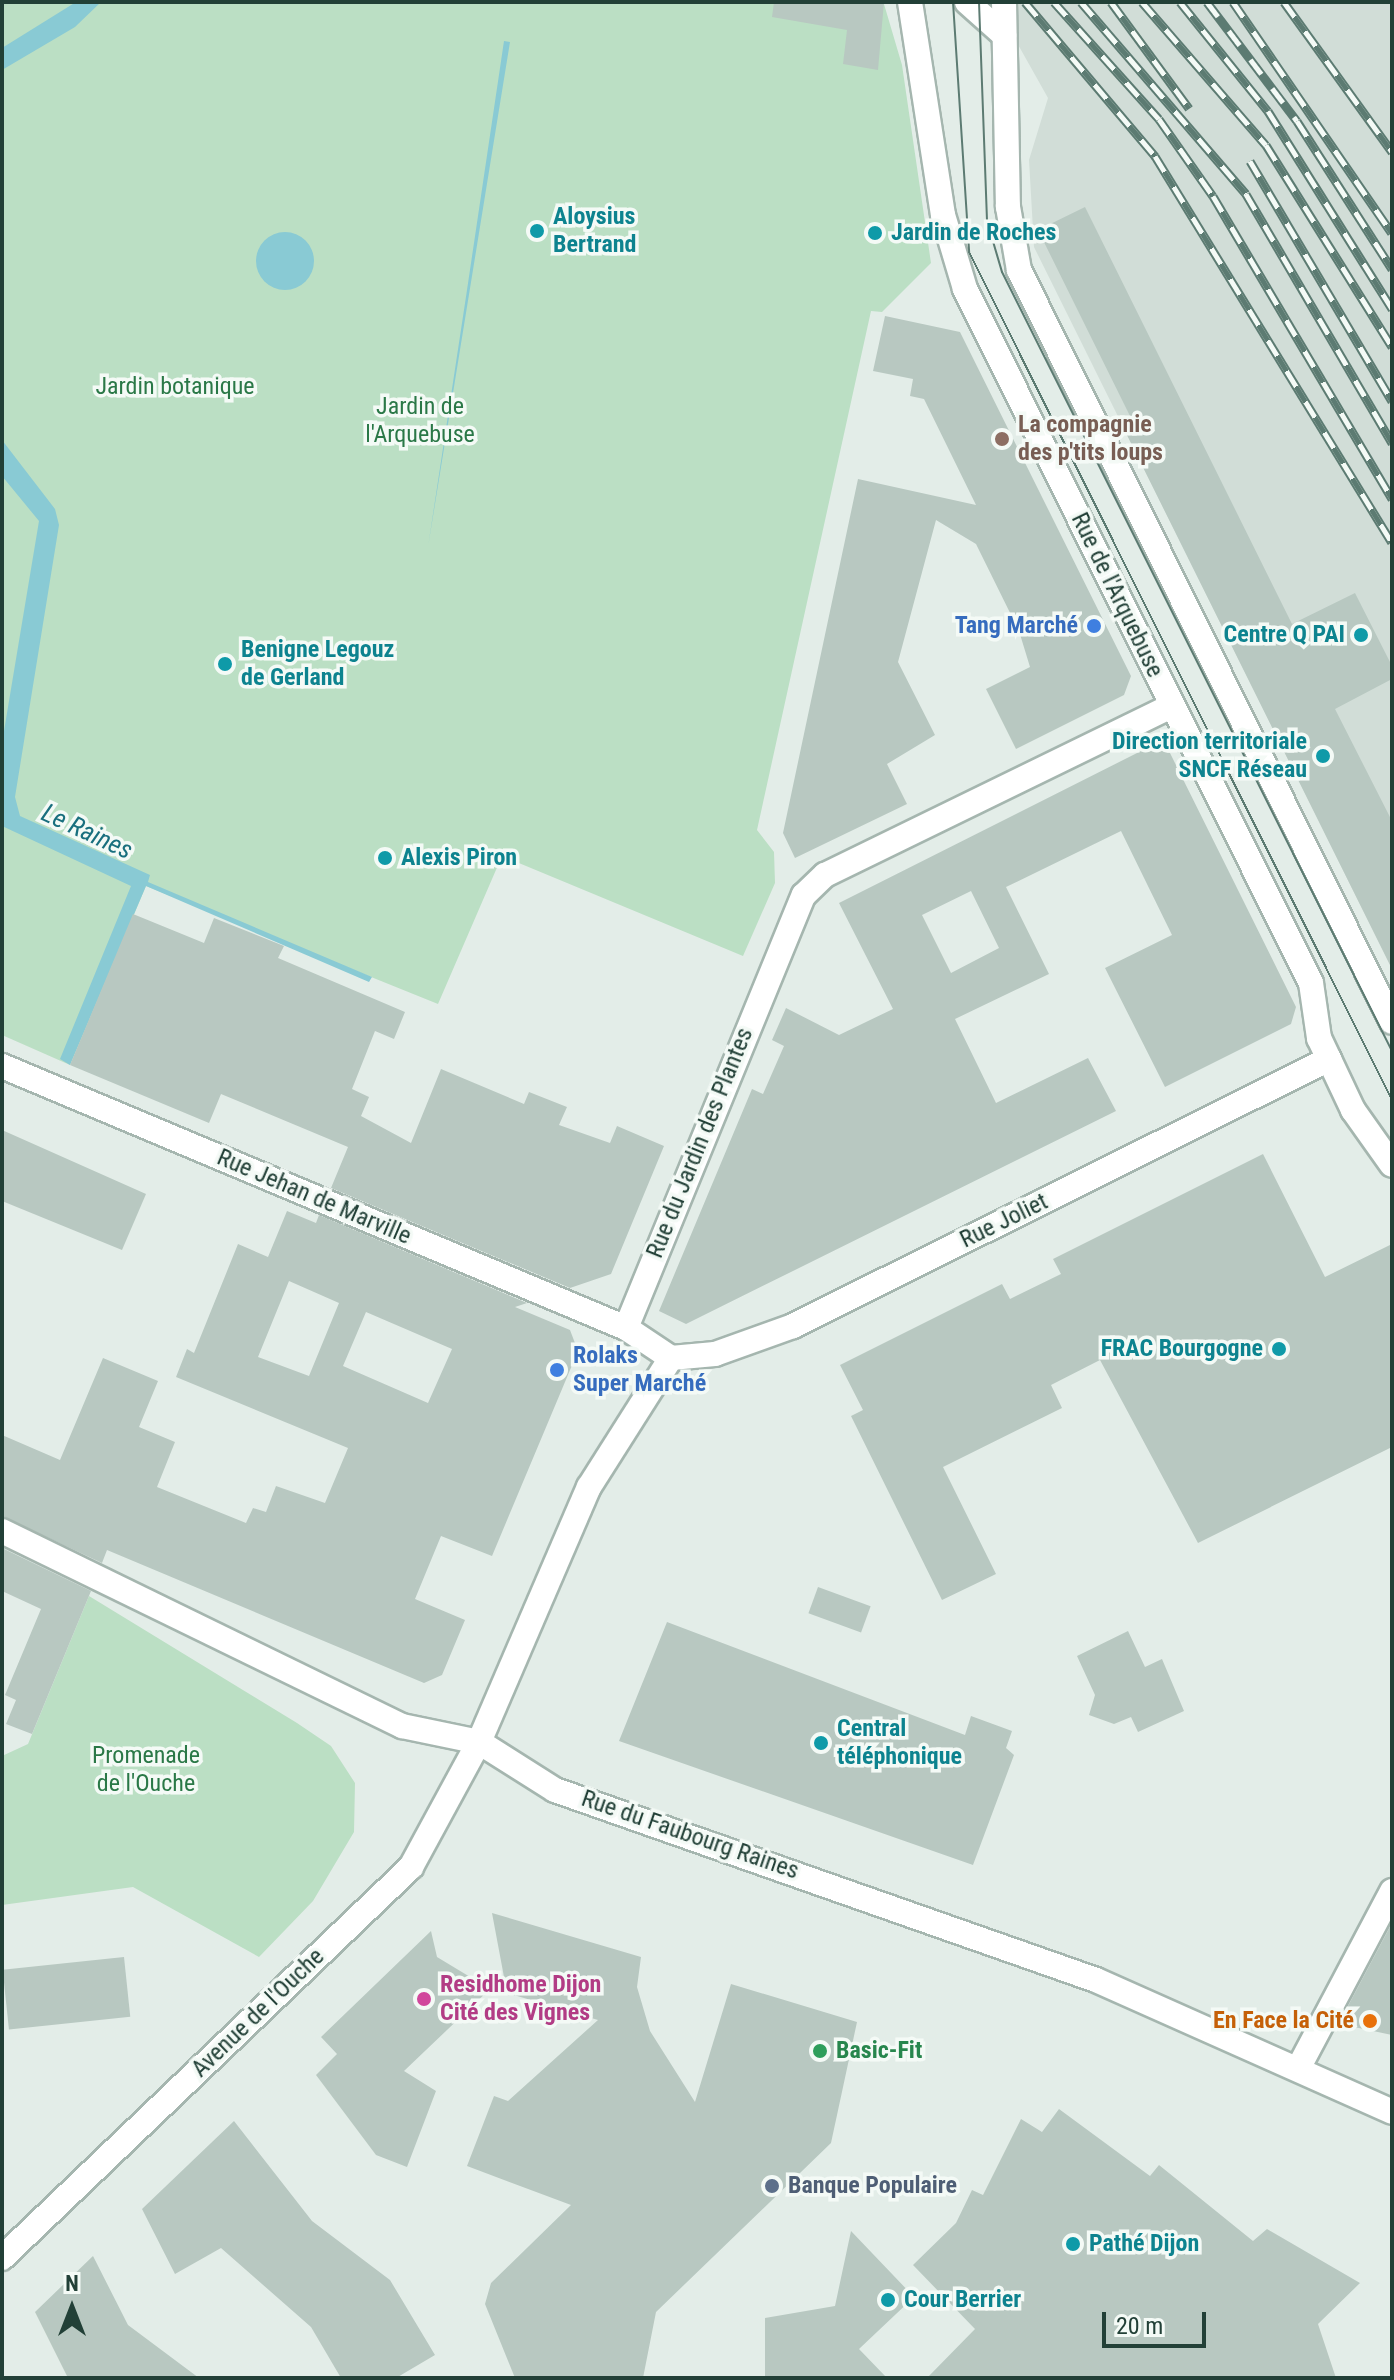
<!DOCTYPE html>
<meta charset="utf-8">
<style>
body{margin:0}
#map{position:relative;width:1394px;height:2380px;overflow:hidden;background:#e3ede8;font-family:"Roboto Condensed",sans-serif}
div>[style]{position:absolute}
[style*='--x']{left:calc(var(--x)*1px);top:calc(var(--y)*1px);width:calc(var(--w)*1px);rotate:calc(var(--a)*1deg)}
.built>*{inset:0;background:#d1ddd7}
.green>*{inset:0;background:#bbdfc4}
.water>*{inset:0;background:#89cad4}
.round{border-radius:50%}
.building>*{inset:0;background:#b8c8c1;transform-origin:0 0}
.roads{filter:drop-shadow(2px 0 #a5b6af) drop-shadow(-2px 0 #a5b6af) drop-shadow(0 2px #a5b6af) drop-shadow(0 -2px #a5b6af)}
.street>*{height:24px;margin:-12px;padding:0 12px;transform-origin:12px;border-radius:12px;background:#fff}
.secondary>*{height:24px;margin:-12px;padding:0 12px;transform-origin:12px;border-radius:12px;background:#fff}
.tram>*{height:2px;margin:-1px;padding:0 1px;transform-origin:1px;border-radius:1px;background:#5c7b72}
.rail>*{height:9px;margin-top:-4.5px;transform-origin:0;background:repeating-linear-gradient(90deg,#f4faf6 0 18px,#5c7b72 0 36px);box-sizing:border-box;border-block:2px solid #5c7b72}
.dots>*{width:22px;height:22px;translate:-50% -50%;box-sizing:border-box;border:4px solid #f4faf6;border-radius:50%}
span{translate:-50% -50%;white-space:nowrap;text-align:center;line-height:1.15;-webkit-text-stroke:7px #f4faf6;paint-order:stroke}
.culture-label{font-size:24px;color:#0d838f;font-weight:700}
.left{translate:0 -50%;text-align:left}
.right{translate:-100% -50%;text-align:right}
.park-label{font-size:24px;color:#2a7847}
.education-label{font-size:24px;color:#785e54;font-weight:700}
.street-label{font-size:24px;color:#224037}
.shop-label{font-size:24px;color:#366cbe;font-weight:700}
.hotel-label{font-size:24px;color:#b23c85;font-weight:700}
.food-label{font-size:24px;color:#c56008;font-weight:700}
.leisure-label{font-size:24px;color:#27864d;font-weight:700}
.service-label{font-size:24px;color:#4e5e75;font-weight:700}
.water-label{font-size:26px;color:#196f7e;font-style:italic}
.frame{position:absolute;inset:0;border:4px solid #224037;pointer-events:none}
.north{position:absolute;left:32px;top:2268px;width:80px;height:80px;-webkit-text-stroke:6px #f4faf6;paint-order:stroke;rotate:0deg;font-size:22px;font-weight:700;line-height:32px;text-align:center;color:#224037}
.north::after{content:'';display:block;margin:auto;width:28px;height:36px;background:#224037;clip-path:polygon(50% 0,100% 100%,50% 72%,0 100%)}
.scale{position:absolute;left:1102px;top:2312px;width:104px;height:36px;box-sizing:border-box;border:4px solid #224037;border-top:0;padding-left:10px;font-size:24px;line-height:28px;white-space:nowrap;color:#224037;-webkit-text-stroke:6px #f4faf6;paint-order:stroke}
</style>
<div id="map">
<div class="built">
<i style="clip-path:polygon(994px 2px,1392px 2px,1392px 969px,1034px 247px,1029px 160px,1048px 98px)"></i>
</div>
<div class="green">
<i style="clip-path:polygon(2px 2px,884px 4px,902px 65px,931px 263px,882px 312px,871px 311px,757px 830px,774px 852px,775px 883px,743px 956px,502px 856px,438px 1004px,146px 886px,70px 1065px,2px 1035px)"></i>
<i style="clip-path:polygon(89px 1596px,297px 1723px,331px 1746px,355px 1783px,354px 1832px,313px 1901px,259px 1957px,133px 1887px,2px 1905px,2px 1756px,28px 1744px)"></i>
</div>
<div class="water">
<i style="clip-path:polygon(76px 2px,101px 2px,75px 27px,2px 70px,2px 48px)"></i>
<i style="clip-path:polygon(504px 41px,510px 42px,428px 547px,467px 290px)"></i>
<i class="round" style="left:256px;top:232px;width:58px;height:58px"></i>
<i style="clip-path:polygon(2px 440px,55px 509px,59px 525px,15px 797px,20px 816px,150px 875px,148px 882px,372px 977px,369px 982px,146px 886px,70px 1065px,60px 1059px,131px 886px,2px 826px,2px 743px,39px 521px,2px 476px)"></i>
</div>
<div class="building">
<i style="clip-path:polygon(774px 2px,884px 2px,878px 70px,843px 64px,847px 30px,772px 17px)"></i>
<i style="clip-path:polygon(1085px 207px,1292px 624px,1355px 593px,1392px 666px,1392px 679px,1335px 709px,1392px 821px,1392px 969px,1120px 421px,1130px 416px,1038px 230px)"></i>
<i style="clip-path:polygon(885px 316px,960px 332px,1131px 676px,1124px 695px,1016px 749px,986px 689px,1030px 667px,1019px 631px,976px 544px,936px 520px,898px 662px,935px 735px,887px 764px,907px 804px,795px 858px,783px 833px,858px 479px,976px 505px,924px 399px,910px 396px,913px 379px,873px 371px)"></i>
<i style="clip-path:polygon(evenodd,1149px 747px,1170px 753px,1296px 1007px,1291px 1024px,1165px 1087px,1105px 968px,1172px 935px,1121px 831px,1006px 887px,1049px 974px,955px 1019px,996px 1103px,1088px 1058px,1116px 1111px,686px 1324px,659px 1311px,752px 1089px,763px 1094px,784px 1046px,772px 1040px,786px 1008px,839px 1035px,893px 1009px,839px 903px,1149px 747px,971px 891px,999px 948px,951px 973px,922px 915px,971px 891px)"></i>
<i style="clip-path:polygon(133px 914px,204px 943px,214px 918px,284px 946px,278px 958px,405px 1012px,394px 1039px,375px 1031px,352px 1089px,369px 1097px,361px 1116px,411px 1143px,441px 1069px,524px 1104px,529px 1092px,567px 1107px,559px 1125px,610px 1143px,617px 1126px,664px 1146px,611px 1274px,570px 1288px,331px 1188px,348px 1147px,221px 1094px,209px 1123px,70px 1065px)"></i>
<i style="clip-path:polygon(2px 1130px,146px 1194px,122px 1250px,2px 1201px)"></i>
<i style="clip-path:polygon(1263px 1154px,1325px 1277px,1392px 1244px,1392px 1447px,1198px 1543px,1100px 1360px,1051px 1385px,1062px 1408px,943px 1467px,996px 1574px,942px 1600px,851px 1416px,863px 1410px,840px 1365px,1002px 1284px,1010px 1299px,1061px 1274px,1053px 1259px)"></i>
<i style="clip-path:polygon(evenodd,287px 1211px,316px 1223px,319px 1215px,527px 1303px,515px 1307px,570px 1330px,578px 1351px,492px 1556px,441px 1536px,415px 1599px,465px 1620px,442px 1675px,424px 1683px,107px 1550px,102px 1563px,2px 1516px,2px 1435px,60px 1460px,103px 1358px,158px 1381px,139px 1427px,175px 1442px,157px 1487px,246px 1523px,253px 1508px,266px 1512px,276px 1486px,325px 1503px,348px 1448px,176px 1377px,187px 1349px,194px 1353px,238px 1244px,268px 1257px,287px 1211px,289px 1281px,339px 1303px,309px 1376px,258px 1357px,289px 1281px,287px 1211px,366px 1312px,452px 1349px,428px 1403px,343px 1366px,366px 1312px)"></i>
<i style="clip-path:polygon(2px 1548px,91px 1591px,32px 1734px,6px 1724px,16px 1700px,5px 1695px,41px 1609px,2px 1591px)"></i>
<i style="left:818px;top:1587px;width:56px;height:28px;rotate:20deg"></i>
<i style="clip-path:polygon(667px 1622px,965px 1735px,971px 1716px,1012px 1731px,1006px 1748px,1014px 1755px,973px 1865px,619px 1741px)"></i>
<i style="clip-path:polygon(1128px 1631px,1145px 1667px,1162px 1659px,1184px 1711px,1138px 1732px,1131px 1717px,1114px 1724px,1089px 1715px,1095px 1695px,1077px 1656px)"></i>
<i style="clip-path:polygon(492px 1913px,641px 1957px,637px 1987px,650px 2031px,695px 2102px,731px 1984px,857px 2022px,831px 2143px,656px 2312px,643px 2378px,515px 2378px,485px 2304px,491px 2283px,571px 2205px,467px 2166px,494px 2096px,508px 2101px,598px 2020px,507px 1993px)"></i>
<i style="clip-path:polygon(1392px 1923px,1392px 2035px,1340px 2024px,1339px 2023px)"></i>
<i style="clip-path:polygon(431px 1931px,437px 1957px,490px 1989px,404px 2071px,436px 2091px,407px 2167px,376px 2155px,316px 2075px,337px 2054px,321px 2037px)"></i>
<i style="left:124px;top:1957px;width:60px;height:122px;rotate:84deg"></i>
<i style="clip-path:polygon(1059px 2109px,1150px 2176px,1159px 2165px,1253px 2241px,1267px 2229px,1360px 2283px,1318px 2324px,1336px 2378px,927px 2378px,975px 2329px,913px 2265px,956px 2223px,972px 2190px,983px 2195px,1021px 2119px,1042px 2132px)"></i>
<i style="clip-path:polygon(234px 2121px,312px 2221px,390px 2280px,435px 2355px,396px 2378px,341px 2378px,311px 2327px,221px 2248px,175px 2274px,142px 2209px)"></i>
<i style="clip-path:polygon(851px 2231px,914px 2297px,859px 2349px,887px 2378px,765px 2378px,765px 2318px,835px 2306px)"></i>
<i style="clip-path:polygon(93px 2256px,128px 2325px,199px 2378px,68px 2378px,35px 2312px)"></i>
</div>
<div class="roads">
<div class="street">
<i style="--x:2;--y:1066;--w:677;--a:22.78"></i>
<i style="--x:626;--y:1328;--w:54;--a:33.7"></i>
<i style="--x:626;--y:1328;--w:468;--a:-67.7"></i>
<i style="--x:804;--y:895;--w:29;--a:-44"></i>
<i style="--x:825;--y:875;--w:386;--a:-26"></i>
<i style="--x:671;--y:1358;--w:44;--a:-5.2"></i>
<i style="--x:715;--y:1354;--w:83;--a:-19.7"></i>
<i style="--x:793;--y:1326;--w:599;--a:-26.48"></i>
<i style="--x:2;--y:1531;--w:445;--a:26"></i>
<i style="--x:402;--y:1726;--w:79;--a:11.7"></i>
<i style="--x:479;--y:1742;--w:90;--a:32.3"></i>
<i style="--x:555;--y:1790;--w:573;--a:19.35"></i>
<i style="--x:1096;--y:1980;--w:324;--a:24"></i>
<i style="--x:1300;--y:2065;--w:197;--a:-62.1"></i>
<i style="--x:2;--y:2258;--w:566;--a:-43.71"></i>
<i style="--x:411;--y:1867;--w:142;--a:-61.5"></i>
<i style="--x:479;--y:1742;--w:278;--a:-66.7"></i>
<i style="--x:589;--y:1487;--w:153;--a:-57.6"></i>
</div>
<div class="secondary">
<i style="--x:910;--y:2;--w:216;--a:81.2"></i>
<i style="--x:943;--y:215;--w:77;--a:73.4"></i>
<i style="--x:965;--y:289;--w:775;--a:63.5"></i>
<i style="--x:1311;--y:983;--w:56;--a:81.7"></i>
<i style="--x:1319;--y:1038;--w:80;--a:64.7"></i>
<i style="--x:1353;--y:1110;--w:67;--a:54.7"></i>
<i style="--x:967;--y:2;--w:50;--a:41.7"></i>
<i style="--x:1004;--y:2;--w:205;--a:88.9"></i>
<i style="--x:1008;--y:207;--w:64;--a:80.1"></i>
<i style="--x:1019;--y:270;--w:839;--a:63.62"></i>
</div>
</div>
<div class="tram">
<i style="--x:953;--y:2;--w:251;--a:86.3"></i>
<i style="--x:969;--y:252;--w:948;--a:63.49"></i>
<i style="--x:979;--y:2;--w:219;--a:87.9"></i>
<i style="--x:987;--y:221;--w:53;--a:73.6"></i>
<i style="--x:1002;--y:272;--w:871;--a:63.41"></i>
</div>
<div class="rail">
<i style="--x:1025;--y:2;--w:202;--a:49.8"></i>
<i style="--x:1155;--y:156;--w:453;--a:58.5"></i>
<i style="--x:1054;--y:2;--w:157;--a:48.1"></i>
<i style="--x:1159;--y:119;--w:94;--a:55"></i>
<i style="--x:1213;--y:196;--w:352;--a:59.4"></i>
<i style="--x:1081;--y:2;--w:253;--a:49.3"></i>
<i style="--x:1246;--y:194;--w:289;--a:59.6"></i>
<i style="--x:1111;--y:2;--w:132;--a:53.7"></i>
<i style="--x:1142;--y:2;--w:189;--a:49.1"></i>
<i style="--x:1266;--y:145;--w:238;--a:58"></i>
<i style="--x:1180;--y:2;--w:140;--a:51.1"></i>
<i style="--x:1268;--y:111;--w:234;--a:57.9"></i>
<i style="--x:1207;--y:2;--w:149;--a:52.9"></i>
<i style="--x:1297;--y:121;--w:176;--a:57.3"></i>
<i style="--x:1233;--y:2;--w:280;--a:55.5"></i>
<i style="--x:1284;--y:2;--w:185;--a:54.2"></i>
<i style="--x:1250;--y:161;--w:279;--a:59.4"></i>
</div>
<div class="dots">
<i style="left:537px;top:231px;background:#0f9aa8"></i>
<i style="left:875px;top:233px;background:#0f9aa8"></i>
<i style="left:1002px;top:439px;background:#8d6e63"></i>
<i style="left:1094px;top:626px;background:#3f7fe0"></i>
<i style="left:1361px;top:635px;background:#0f9aa8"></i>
<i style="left:225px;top:664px;background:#0f9aa8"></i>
<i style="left:1323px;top:756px;background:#0f9aa8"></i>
<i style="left:385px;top:858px;background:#0f9aa8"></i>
<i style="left:1279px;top:1349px;background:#0f9aa8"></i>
<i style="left:557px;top:1370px;background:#3f7fe0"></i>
<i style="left:821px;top:1743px;background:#0f9aa8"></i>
<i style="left:424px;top:1999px;background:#d1479c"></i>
<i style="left:1370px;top:2021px;background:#e8710a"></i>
<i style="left:820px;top:2051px;background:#2e9e5b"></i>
<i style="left:772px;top:2186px;background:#5c6f8a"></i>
<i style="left:1073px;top:2244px;background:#0f9aa8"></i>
<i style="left:888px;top:2300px;background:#0f9aa8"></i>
</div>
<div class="culture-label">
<span class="left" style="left:553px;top:231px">Aloysius<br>Bertrand</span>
<span class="left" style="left:891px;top:233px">Jardin de Roches</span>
<span class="right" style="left:1345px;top:635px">Centre Q PAI</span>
<span class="left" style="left:241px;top:664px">Benigne Legouz<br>de Gerland</span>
<span class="right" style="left:1307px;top:756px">Direction territoriale<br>SNCF Réseau</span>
<span class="left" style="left:401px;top:858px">Alexis Piron</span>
<span class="right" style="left:1263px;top:1349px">FRAC Bourgogne</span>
<span class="left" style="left:837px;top:1743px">Central<br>téléphonique</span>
<span class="left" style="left:1089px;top:2244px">Pathé Dijon</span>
<span class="left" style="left:904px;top:2300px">Cour Berrier</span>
</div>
<div class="park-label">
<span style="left:175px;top:387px">Jardin botanique</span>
<span style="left:420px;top:421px">Jardin de<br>l'Arquebuse</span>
<span style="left:146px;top:1770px">Promenade<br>de l'Ouche</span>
</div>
<div class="education-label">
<span class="left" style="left:1018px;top:439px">La compagnie<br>des p'tits loups</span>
</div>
<div class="street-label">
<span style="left:1117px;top:595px;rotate:64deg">Rue de l'Arquebuse</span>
<span style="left:700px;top:1143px;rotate:-68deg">Rue du Jardin des Plantes</span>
<span style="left:314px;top:1197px;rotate:23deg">Rue Jehan de Marville</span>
<span style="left:1004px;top:1221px;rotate:-26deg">Rue Joliet</span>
<span style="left:690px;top:1835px;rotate:19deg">Rue du Faubourg Raines</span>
<span style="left:258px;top:2013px;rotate:-44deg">Avenue de l'Ouche</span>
</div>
<div class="shop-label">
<span class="right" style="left:1078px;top:626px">Tang Marché</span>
<span class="left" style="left:573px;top:1370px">Rolaks<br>Super Marché</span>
</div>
<div class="hotel-label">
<span class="left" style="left:440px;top:1999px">Residhome Dijon<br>Cité des Vignes</span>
</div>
<div class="food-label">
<span class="right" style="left:1354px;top:2021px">En Face la Cité</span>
</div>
<div class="leisure-label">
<span class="left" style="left:836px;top:2051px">Basic-Fit</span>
</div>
<div class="service-label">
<span class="left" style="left:788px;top:2186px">Banque Populaire</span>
</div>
<div class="water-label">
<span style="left:87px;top:832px;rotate:25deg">Le Raines</span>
</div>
<div class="frame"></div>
<div class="north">N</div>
<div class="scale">20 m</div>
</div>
